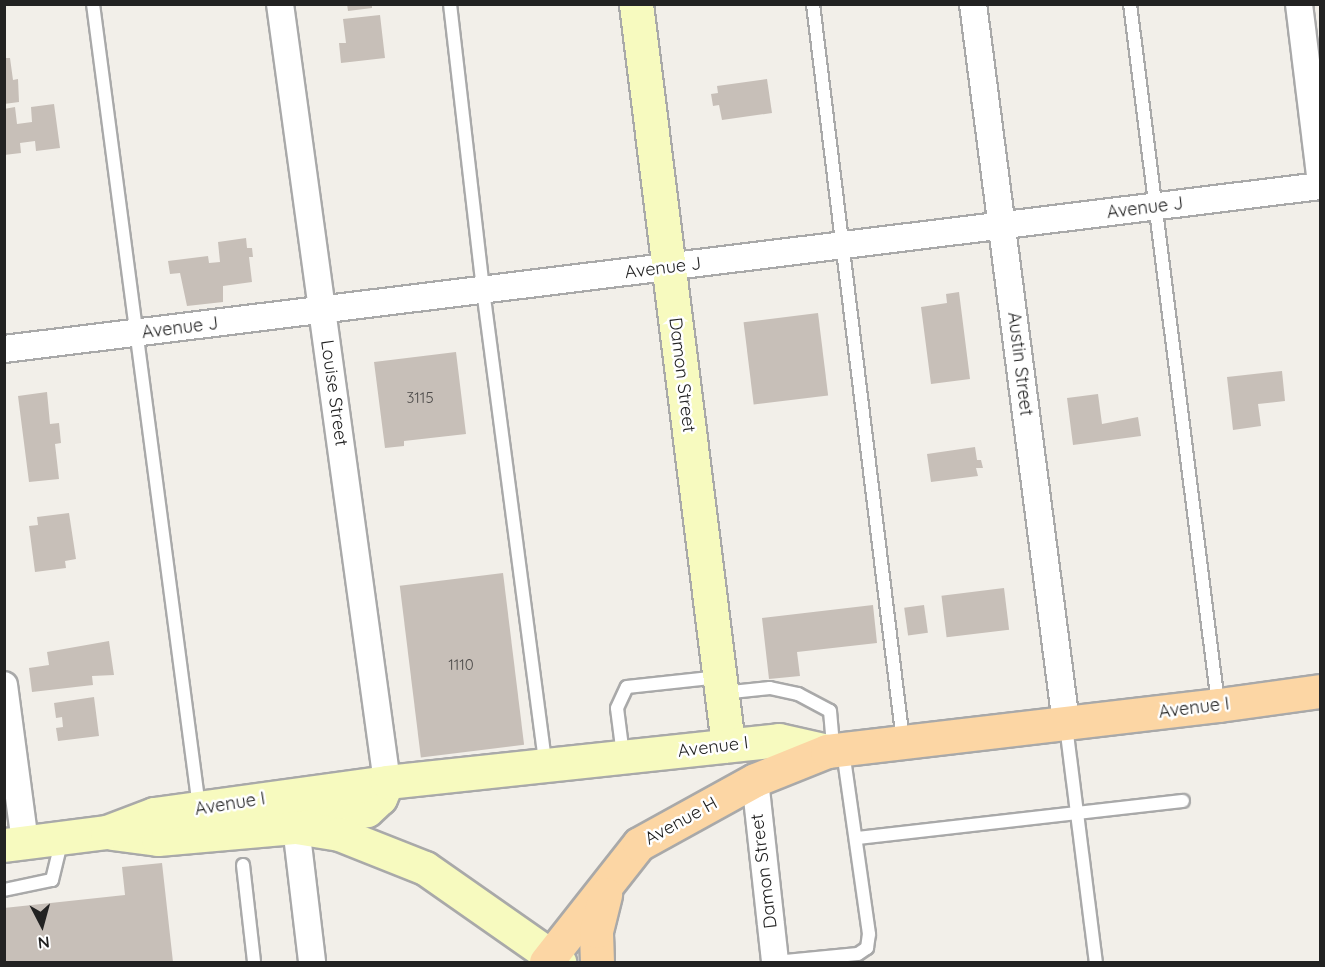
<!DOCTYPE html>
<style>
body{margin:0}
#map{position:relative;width:1325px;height:967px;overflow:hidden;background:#f2efe9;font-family:Quicksand,sans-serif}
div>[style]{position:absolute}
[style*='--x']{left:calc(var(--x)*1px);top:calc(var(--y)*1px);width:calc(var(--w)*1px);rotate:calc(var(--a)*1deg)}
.building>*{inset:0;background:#c7bfb8;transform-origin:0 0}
.roads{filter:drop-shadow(2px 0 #a9a9a9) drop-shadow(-2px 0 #a9a9a9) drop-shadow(0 2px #a9a9a9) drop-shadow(0 -2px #a9a9a9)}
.lane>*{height:12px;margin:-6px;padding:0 6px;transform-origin:6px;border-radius:6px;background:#fff}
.street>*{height:26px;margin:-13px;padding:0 13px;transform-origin:13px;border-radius:13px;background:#fff}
.secondary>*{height:33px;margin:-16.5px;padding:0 16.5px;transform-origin:16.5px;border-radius:16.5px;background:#f7fabf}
.primary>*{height:33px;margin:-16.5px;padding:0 16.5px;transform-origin:16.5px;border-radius:16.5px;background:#fcd6a4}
span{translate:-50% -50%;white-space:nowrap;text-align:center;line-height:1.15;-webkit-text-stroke:5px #fff;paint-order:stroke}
.number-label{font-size:15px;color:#4b4948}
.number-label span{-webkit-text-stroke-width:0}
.street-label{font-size:18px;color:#222}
.frame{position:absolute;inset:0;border:6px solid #222;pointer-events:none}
.north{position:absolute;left:12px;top:895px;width:60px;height:60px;-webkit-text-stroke:4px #fff;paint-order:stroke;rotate:174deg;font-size:16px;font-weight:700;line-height:24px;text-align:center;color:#222}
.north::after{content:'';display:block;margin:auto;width:21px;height:27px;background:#222;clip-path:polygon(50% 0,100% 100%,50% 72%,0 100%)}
</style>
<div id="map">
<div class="building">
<i style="clip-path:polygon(347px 4px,372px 4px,372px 8px,348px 11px)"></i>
<i style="clip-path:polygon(380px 15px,385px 58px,341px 63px,339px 43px,346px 43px,343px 19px)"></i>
<i style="clip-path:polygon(4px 58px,10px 58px,13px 80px,18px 79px,19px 102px,4px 104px)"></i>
<i style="clip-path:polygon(767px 79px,772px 113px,722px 120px,719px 105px,713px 106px,711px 94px,718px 93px,717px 86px)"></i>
<i style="clip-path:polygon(54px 104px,60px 148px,36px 151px,35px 141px,20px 143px,21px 153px,4px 155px,4px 109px,15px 107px,17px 124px,32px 122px,31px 107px)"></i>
<i style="clip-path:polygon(246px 238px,247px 248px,252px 248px,253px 257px,249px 257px,252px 282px,223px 286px,223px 302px,187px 306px,180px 273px,170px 274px,168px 261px,208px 256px,209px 263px,220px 262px,218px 242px)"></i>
<i style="clip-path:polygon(959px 292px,970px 379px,931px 384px,921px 307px,947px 303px,946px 294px)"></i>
<i style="left:818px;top:313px;width:83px;height:75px;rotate:83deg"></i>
<i style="clip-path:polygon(456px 352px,466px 434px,404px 441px,404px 446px,385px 448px,374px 362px)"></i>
<i style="clip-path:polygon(1282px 371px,1285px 401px,1258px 404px,1261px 426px,1233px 430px,1227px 377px)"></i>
<i style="clip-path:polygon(47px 392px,50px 424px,59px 423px,61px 443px,55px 444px,59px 479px,29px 482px,18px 396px)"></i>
<i style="clip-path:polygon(1098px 394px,1102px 424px,1138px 417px,1141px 436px,1073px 445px,1067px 398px)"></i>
<i style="clip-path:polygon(975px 447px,977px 460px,981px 460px,983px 468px,976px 468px,978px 476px,931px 482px,927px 454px)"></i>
<i style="clip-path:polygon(69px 513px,76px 559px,65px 561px,66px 568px,35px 572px,29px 526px,38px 525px,37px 517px)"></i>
<i style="left:503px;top:573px;width:173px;height:104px;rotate:83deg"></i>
<i style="left:1004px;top:588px;width:42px;height:63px;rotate:83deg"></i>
<i style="clip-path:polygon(873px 605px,877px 643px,797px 652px,800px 676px,769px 679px,762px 618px)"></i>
<i style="left:924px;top:605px;width:28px;height:20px;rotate:82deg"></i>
<i style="clip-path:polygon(109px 641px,114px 675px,92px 676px,93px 685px,32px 692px,29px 668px,49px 665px,47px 652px)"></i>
<i style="clip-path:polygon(94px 697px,99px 736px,58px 741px,56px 728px,63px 727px,62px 717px,56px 718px,54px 703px)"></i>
<i style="clip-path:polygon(162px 863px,173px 962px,4px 962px,4px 908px,125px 895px,122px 867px)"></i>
</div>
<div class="roads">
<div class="lane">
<i style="--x:93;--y:4;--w:810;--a:82.48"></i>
<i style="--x:450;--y:4;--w:288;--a:83.4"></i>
<i style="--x:483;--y:290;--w:477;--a:82.5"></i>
<i style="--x:813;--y:4;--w:742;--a:83.04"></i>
<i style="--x:1130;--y:4;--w:706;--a:82.83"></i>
<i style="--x:722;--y:693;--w:48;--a:-5.9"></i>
<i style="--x:770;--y:688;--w:29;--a:12"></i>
<i style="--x:798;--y:694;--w:36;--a:28"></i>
<i style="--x:830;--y:711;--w:38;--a:85"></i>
<i style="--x:1066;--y:726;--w:238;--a:82.8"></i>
<i style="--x:623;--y:755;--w:47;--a:-97.3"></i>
<i style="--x:617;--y:708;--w:23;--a:-65"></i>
<i style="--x:627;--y:687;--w:93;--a:-6.2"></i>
<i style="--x:857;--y:838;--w:328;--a:-6.5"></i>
<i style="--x:243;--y:865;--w:98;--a:83.5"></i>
<i style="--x:4;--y:890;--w:49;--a:-11.8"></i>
<i style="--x:52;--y:880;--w:42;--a:-76.3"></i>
<i style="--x:775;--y:962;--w:83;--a:-5.5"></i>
<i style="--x:858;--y:954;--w:11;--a:-34"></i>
<i style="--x:867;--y:948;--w:14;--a:-82"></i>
<i style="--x:869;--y:934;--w:185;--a:-98.1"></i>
</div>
<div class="street">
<i style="--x:280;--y:4;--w:785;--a:82.17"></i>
<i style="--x:973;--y:4;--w:725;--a:82.63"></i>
<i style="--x:1299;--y:4;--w:172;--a:83"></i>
<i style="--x:4;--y:349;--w:1326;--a:-7.06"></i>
<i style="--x:4;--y:685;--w:159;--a:82.4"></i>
<i style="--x:755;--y:780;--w:183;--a:83.7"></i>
<i style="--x:296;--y:827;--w:136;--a:83.2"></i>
</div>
<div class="secondary">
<i style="--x:636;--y:4;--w:747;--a:82.92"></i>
<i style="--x:303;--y:825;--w:26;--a:-21"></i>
<i style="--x:327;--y:816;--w:40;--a:-8.5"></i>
<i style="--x:367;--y:810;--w:18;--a:-43"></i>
<i style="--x:380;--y:798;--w:17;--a:-66"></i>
<i style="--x:112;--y:833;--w:46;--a:7.4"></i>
<i style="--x:158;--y:839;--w:139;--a:-5"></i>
<i style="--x:296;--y:827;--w:44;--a:9.2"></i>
<i style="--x:339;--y:834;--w:92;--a:21.6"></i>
<i style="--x:425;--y:868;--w:164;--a:35"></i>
<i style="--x:4;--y:845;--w:104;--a:-7.2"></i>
<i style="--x:107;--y:832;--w:50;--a:-21"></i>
<i style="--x:154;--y:814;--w:235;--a:-7.8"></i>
<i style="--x:387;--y:782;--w:394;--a:-6.1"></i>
<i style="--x:779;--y:740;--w:49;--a:12.9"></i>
</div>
<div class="primary">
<i style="--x:546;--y:962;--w:150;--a:-51.8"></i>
<i style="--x:639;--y:844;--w:132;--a:-28.9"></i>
<i style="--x:755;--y:780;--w:78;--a:-21.9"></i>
<i style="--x:827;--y:751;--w:395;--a:-6.7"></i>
<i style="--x:1219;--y:705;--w:102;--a:-7.9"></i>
<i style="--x:597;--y:962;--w:31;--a:-92"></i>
<i style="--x:596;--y:931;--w:38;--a:-76"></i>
</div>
</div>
<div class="number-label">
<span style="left:420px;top:398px">3115</span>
<span style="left:461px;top:665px">1110</span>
</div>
<div class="street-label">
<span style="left:1145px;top:208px;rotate:-7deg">Avenue J</span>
<span style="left:663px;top:268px;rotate:-7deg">Avenue J</span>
<span style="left:180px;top:328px;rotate:-7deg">Avenue J</span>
<span style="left:1020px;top:364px;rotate:83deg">Austin Street</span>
<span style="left:682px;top:375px;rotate:83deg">Damon Street</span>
<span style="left:334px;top:393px;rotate:82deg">Louise Street</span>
<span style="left:1194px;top:708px;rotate:-7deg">Avenue I</span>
<span style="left:713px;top:747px;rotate:-7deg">Avenue I</span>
<span style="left:230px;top:804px;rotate:-9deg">Avenue I</span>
<span style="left:681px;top:821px;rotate:-29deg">Avenue H</span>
<span style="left:764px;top:871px;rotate:-97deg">Damon Street</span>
</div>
<div class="frame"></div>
<div class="north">N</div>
</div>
